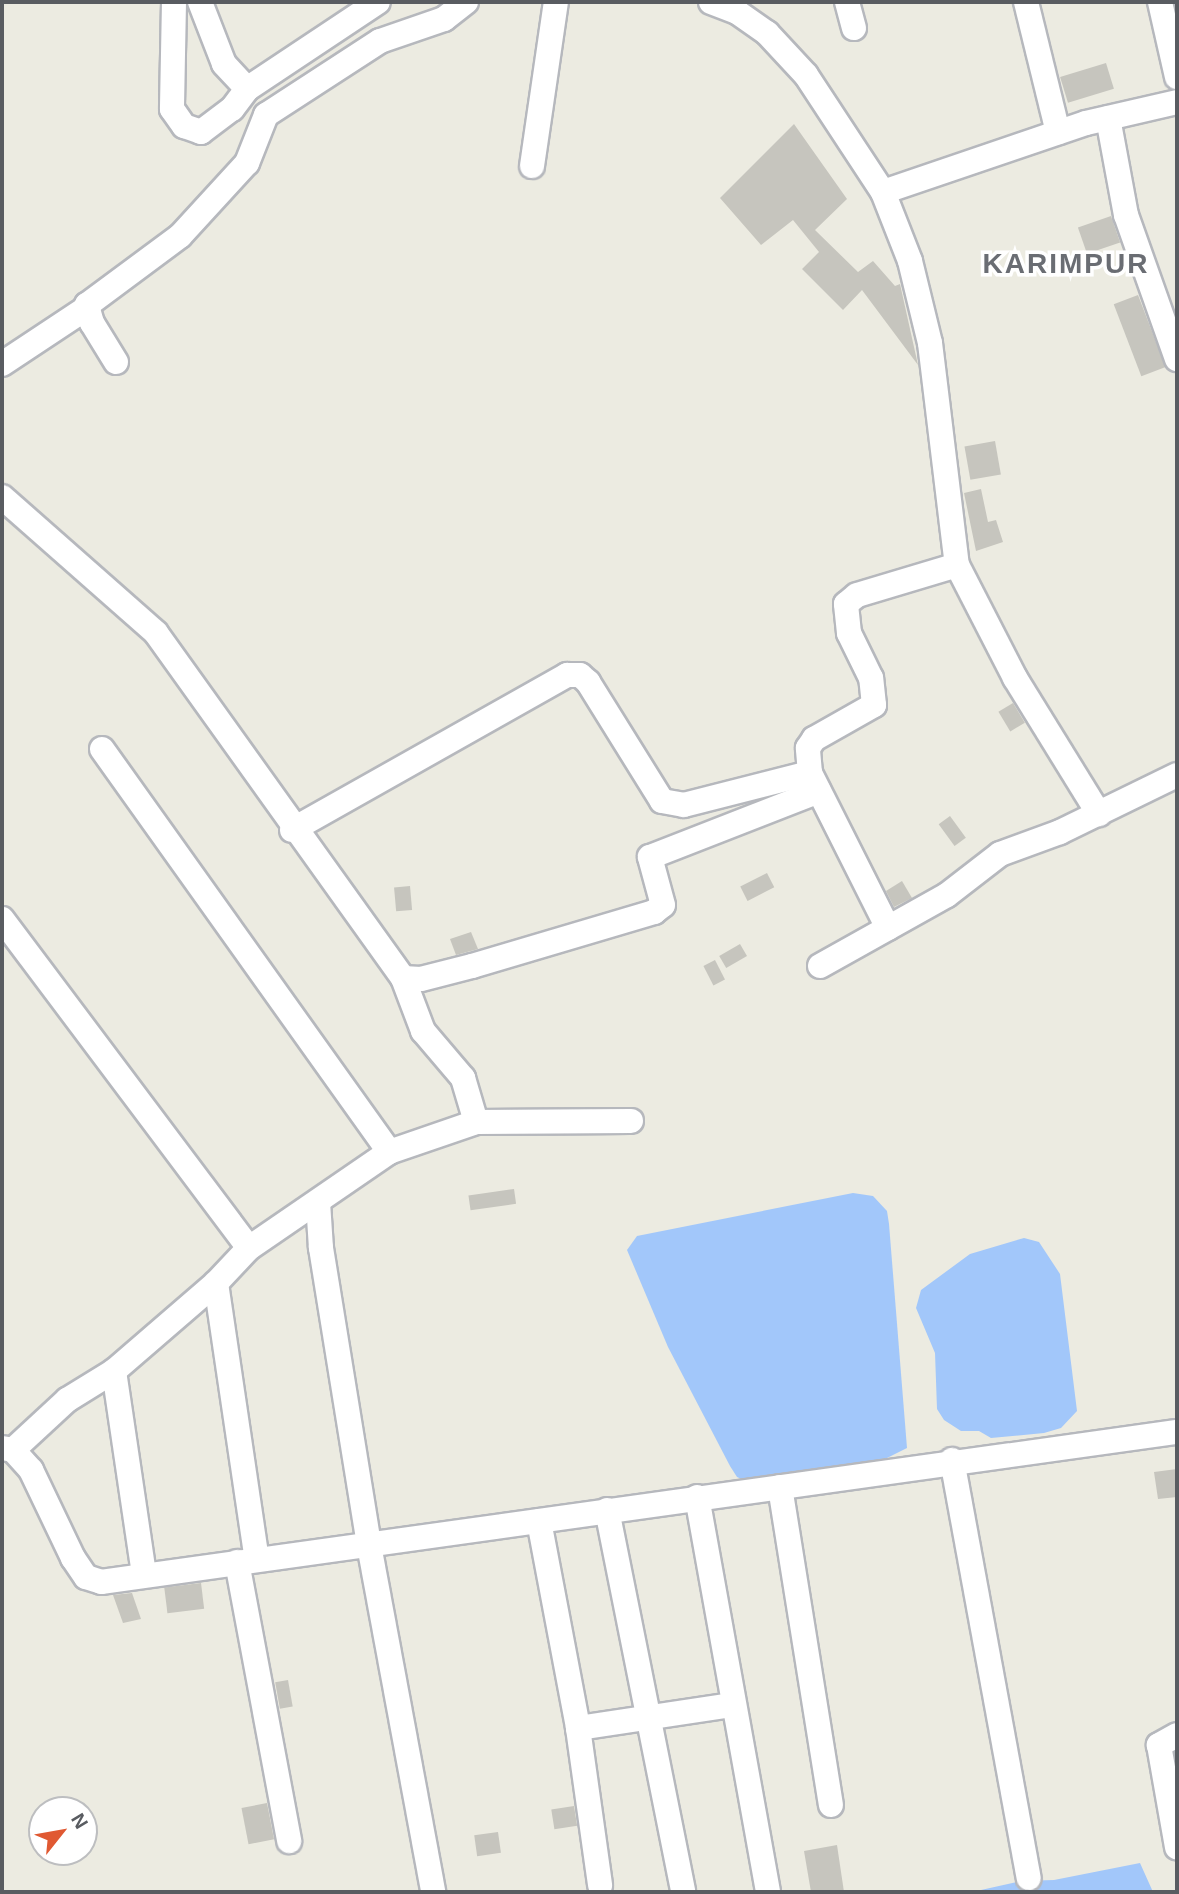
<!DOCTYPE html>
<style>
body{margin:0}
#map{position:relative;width:1179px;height:1894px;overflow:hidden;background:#ecebe1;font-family:Arial,sans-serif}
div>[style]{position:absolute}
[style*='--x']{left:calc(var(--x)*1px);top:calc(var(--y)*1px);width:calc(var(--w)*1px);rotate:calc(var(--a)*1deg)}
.water>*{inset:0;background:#a2c7fa}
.building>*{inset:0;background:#c6c5be;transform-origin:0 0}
.roads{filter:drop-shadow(2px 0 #b6b8bd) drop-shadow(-2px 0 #b6b8bd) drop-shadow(0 2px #b6b8bd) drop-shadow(0 -2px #b6b8bd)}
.minor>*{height:24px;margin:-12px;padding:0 12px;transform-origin:12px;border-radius:12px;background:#fff}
span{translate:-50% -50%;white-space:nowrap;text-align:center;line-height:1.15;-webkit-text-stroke:7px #fff;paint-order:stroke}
.district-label{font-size:28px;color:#6a6d73;font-weight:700;letter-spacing:2px}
.frame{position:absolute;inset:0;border:4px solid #595c61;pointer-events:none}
.north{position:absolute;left:28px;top:1796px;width:70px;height:70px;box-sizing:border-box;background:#fff;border:2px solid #bdbec0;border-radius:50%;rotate:59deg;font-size:19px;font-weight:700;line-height:28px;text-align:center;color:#595c61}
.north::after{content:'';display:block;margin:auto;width:24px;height:32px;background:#e05932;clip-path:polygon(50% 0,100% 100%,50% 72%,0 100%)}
</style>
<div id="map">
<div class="water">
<i style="clip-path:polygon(853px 1193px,873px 1196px,887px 1211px,889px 1224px,907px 1448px,885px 1459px,848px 1468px,750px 1483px,737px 1477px,730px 1466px,668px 1347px,627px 1250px,637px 1236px)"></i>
<i style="clip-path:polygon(1024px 1238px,1039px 1242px,1060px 1274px,1077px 1411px,1061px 1428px,1044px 1433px,991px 1438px,979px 1431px,961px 1431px,944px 1420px,937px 1409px,935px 1353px,916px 1308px,921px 1290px,970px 1254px)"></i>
<i style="clip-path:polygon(1140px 1863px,1153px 1892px,972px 1892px,1021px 1881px,1054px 1880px)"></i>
</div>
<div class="building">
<i style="left:1106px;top:63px;width:27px;height:48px;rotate:73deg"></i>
<i style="clip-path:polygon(794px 124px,847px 199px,815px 230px,858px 272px,873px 261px,895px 286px,900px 284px,918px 365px,862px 290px,843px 310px,802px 269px,819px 252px,793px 220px,761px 245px,720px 198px)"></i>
<i style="left:1111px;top:216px;width:28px;height:35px;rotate:71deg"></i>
<i style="left:1138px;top:295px;width:77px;height:26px;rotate:69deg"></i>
<i style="left:995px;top:441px;width:34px;height:31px;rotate:80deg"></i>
<i style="clip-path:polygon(981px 489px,988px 522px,996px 520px,1003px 542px,976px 551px,964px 493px)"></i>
<i style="left:1013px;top:703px;width:23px;height:17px;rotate:59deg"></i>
<i style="left:950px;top:816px;width:27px;height:14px;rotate:54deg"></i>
<i style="left:767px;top:873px;width:16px;height:30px;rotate:63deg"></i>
<i style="clip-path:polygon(902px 881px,912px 898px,894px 907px,886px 891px)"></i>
<i style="left:410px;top:886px;width:24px;height:16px;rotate:85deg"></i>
<i style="clip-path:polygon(471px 932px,478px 949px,456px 955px,450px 939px)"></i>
<i style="left:740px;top:944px;width:14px;height:24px;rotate:60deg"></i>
<i style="left:715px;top:960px;width:22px;height:13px;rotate:63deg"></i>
<i style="left:514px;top:1189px;width:15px;height:46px;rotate:82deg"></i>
<i style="clip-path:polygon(1177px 1469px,1177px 1497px,1158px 1499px,1154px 1472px)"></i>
<i style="left:201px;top:1583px;width:26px;height:37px;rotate:83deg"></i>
<i style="clip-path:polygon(132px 1593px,141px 1619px,123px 1623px,113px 1595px)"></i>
<i style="left:288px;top:1680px;width:27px;height:13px;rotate:80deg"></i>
<i style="left:267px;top:1803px;width:37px;height:26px;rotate:79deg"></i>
<i style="left:574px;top:1806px;width:20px;height:23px;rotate:81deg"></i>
<i style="left:498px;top:1832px;width:21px;height:24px;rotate:82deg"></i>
<i style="clip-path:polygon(837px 1845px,844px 1892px,811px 1892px,804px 1851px)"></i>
</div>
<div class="roads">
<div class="minor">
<i style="--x:174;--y:2;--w:107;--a:91.1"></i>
<i style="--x:172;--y:109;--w:21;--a:55"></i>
<i style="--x:184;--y:126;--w:18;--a:19"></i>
<i style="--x:201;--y:132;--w:39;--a:-37"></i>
<i style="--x:232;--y:109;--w:25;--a:-53"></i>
<i style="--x:247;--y:89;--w:157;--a:-33.6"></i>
<i style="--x:200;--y:2;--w:66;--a:68.8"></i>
<i style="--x:224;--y:64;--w:34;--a:47"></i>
<i style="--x:711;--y:2;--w:28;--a:21"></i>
<i style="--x:737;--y:12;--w:37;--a:35"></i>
<i style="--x:767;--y:33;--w:57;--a:47.1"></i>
<i style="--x:806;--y:75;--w:140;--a:56.7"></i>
<i style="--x:883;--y:192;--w:74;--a:68.6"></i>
<i style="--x:910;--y:261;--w:84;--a:76.3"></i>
<i style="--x:930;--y:343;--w:224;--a:83.1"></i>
<i style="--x:957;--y:565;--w:127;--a:62.8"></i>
<i style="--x:1015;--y:678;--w:160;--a:58.3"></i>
<i style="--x:847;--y:2;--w:27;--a:75"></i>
<i style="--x:1026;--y:2;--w:134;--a:76.2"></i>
<i style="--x:1160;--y:2;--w:77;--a:77.2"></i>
<i style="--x:1108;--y:118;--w:99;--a:79.5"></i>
<i style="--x:1126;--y:215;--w:153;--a:70.5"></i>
<i style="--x:532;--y:166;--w:166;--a:-81.7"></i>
<i style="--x:883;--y:192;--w:214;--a:-18.8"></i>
<i style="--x:1086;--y:123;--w:93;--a:-13"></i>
<i style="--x:116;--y:362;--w:46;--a:-121.6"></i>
<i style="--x:92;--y:323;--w:19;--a:-106"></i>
<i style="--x:87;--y:305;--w:116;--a:-36.6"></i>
<i style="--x:180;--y:236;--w:99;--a:-47.5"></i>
<i style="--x:247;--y:163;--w:52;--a:-68.4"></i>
<i style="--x:266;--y:115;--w:136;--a:-33"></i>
<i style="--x:380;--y:41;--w:68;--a:-19"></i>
<i style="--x:444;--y:19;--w:28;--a:-38"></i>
<i style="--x:2;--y:364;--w:100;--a:-33.5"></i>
<i style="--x:2;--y:497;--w:205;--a:41.4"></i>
<i style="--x:156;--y:633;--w:424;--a:54.4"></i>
<i style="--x:403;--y:978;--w:18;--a:3"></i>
<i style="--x:421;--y:979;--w:53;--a:-14.3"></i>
<i style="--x:472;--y:966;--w:190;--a:-16.5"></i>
<i style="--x:654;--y:912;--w:11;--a:-38"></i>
<i style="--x:663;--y:905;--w:50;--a:-105.2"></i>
<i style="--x:650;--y:857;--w:181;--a:-21.3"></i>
<i style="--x:102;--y:749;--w:495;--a:54.5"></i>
<i style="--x:292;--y:830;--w:316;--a:-29.4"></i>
<i style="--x:567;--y:675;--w:13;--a:0"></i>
<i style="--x:580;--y:675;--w:11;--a:41"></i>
<i style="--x:588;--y:682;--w:140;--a:58.1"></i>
<i style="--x:662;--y:801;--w:22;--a:10"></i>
<i style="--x:684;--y:805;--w:130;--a:-14.3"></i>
<i style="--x:2;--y:919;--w:411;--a:53.1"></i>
<i style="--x:888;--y:928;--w:174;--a:-116.7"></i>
<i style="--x:810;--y:773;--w:25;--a:-95"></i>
<i style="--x:808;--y:748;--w:11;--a:-56"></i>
<i style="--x:814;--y:739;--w:69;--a:-29.5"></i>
<i style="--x:874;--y:705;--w:27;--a:-96"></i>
<i style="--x:871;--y:678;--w:50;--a:-116.1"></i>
<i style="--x:849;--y:633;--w:29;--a:-96"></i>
<i style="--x:846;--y:604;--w:14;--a:-39"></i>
<i style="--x:857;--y:595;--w:104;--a:-16.7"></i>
<i style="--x:820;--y:966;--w:145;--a:-29.2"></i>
<i style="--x:947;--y:895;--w:67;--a:-37.7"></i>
<i style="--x:1000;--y:854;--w:64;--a:-20.1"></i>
<i style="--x:1060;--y:832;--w:130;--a:-26"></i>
<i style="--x:403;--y:978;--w:57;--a:69.3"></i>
<i style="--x:423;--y:1031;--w:62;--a:49.6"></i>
<i style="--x:463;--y:1078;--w:46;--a:73.5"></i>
<i style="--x:318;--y:1202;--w:46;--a:86.3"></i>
<i style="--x:321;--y:1248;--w:301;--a:80.8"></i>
<i style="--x:369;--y:1545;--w:353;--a:79.5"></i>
<i style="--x:216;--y:1283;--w:279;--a:81.6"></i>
<i style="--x:114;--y:1371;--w:205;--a:81.6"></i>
<i style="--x:2;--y:1448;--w:11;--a:10"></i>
<i style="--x:13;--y:1450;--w:27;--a:48"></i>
<i style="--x:31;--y:1470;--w:98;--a:64.5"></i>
<i style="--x:73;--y:1558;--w:23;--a:56"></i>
<i style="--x:86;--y:1577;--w:16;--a:18"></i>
<i style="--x:101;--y:1582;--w:1086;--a:-7.94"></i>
<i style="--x:13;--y:1450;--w:74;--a:-42.8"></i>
<i style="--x:67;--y:1400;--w:55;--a:-31.7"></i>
<i style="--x:114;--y:1371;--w:135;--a:-40.8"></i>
<i style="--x:216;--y:1283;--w:48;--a:-46.7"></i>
<i style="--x:249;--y:1248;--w:170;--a:-34.4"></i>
<i style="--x:389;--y:1152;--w:92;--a:-19"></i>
<i style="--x:476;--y:1122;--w:155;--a:-0.4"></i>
<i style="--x:952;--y:1460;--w:425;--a:79.6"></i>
<i style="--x:780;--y:1487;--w:322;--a:80.9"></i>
<i style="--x:697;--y:1497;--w:401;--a:79.8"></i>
<i style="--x:607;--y:1510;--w:389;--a:78.7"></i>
<i style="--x:539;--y:1521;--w:211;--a:79.3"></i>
<i style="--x:578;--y:1728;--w:159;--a:82"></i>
<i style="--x:237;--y:1562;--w:284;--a:79.4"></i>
<i style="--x:578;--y:1728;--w:156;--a:-8.5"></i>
<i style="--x:1177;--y:1735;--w:21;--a:151"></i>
<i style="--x:1159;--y:1745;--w:104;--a:80"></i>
</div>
</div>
<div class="district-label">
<span style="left:1066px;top:264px">KARIMPUR</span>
</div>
<div class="frame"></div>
<div class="north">N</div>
</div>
